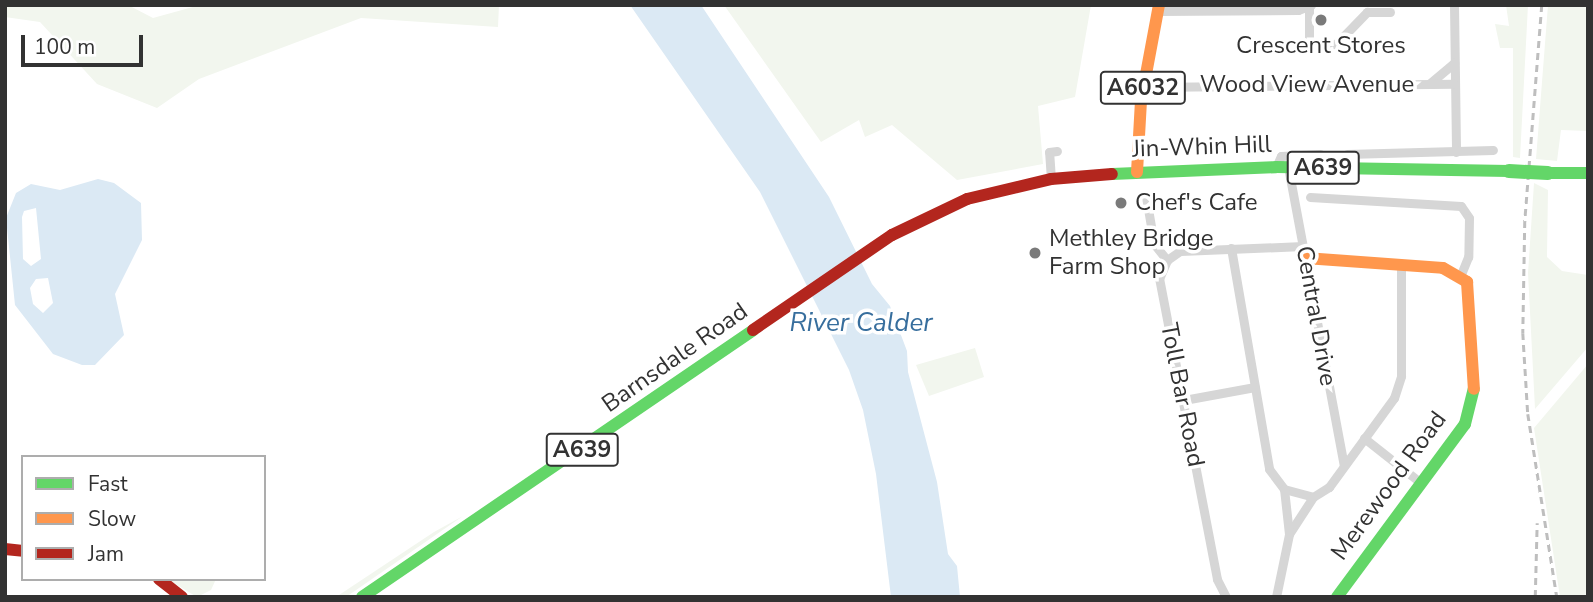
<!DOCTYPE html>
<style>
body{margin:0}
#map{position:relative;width:1593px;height:602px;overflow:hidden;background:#fff;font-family:"Nunito Sans",sans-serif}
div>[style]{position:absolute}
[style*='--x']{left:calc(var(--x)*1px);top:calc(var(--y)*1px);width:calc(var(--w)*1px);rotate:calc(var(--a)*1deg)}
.green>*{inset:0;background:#f2f6ee}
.water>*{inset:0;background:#dbe9f4}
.street>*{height:9px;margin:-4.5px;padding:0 4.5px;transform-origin:4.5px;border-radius:4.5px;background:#d6d6d6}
.fast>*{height:12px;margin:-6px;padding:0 6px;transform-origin:6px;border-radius:6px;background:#63d668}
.slow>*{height:12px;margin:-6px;padding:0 6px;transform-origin:6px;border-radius:6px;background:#ff974d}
.jam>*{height:12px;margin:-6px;padding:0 6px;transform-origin:6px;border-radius:6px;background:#b3261e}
.rail>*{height:2.5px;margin-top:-1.25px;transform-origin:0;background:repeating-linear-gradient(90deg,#bebebe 0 7px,transparent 0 12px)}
.fast-bridge>*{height:14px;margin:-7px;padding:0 7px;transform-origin:7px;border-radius:7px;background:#63d668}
.dots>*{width:19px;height:19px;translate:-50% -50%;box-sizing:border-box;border:4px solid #fff;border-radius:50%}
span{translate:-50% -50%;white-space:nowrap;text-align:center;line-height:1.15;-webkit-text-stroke:7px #fff;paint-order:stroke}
.shield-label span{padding:2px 5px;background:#fff;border:2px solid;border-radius:5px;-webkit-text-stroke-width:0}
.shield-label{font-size:23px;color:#323232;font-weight:700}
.poi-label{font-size:24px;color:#323232}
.left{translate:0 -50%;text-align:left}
.street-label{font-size:24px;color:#323232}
.water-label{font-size:26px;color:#376e9d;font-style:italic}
.frame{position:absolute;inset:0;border:7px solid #323232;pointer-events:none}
.legend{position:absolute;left:21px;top:455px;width:245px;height:126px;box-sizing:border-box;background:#fff;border:2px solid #adadad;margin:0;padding:9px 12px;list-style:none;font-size:21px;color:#323232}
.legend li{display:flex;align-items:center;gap:14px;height:35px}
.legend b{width:35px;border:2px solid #adadad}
.scale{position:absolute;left:21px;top:35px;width:122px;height:32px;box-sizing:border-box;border:4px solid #323232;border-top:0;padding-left:9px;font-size:21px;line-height:24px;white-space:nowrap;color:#323232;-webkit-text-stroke:5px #fff;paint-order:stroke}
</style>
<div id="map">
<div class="green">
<i style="clip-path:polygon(5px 5px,128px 5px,153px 18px,200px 5px,499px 5px,498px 27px,361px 18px,199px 79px,157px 108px,97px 84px,40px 22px,5px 17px)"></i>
<i style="clip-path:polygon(724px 5px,1091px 5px,1075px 97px,1038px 106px,1043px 164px,957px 180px,892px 125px,865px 137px,859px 120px,821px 142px)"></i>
<i style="clip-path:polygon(1506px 5px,1528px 5px,1520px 158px,1513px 157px,1513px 48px,1500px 48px,1495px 24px,1509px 26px)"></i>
<i style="clip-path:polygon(1548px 5px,1588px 5px,1588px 131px,1561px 130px,1557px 161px,1536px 159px)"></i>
<i style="clip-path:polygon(1534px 183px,1548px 190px,1547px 257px,1562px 271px,1588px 275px,1588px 347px,1535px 409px,1528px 273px)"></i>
<i style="clip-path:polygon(975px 348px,984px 377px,929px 396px,916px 365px)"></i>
<i style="clip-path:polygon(1588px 364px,1588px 597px,1560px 597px,1534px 428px)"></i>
<i style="clip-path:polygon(463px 516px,346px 597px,336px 597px,434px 532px)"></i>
<i style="clip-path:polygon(167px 579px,216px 579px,211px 590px,197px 597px)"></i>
</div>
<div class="water">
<i style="clip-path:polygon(630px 5px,701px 5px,829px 197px,872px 284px,890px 306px,907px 351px,908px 372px,937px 482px,948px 554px,957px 566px,960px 597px,891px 597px,876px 474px,863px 410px,849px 370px,760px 192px)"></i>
<i style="clip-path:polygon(evenodd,98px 179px,114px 183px,141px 203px,142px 240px,115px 294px,124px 335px,95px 365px,82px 365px,53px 354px,15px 305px,6px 218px,16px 193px,31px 184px,60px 190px,98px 179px,36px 208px,41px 259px,31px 266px,23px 259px,22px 217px,24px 211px,36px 208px,98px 179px,48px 278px,53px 303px,43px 313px,33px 304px,30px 288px,36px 279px,48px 278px)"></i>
</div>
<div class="street">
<i style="--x:1454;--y:5;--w:147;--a:89.2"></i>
<i style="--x:1309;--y:7;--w:39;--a:90"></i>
<i style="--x:1309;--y:46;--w:27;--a:-4"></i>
<i style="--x:1336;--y:44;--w:45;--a:-45.9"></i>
<i style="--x:1367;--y:12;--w:23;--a:0"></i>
<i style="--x:1158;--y:11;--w:140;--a:-0.4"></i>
<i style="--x:1298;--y:10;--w:14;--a:-21"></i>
<i style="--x:1429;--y:84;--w:33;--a:-40"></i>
<i style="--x:1143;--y:87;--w:311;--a:-0.6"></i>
<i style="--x:1347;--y:154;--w:146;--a:-1.6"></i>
<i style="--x:1276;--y:167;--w:12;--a:-66"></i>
<i style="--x:1281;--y:156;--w:39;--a:-3"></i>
<i style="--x:1288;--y:167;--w:303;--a:79.4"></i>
<i style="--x:1051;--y:179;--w:27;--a:-94"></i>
<i style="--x:1049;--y:152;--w:8;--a:-7"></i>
<i style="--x:1146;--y:197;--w:48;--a:80.3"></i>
<i style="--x:1154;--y:244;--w:21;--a:51"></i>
<i style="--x:1310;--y:197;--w:151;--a:3.4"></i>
<i style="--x:1461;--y:206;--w:14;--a:56"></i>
<i style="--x:1469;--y:218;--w:39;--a:91"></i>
<i style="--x:1468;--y:257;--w:22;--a:112"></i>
<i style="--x:1231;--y:248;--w:224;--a:80.2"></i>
<i style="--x:1269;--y:469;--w:25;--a:53"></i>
<i style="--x:1184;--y:400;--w:72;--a:-10.4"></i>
<i style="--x:1364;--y:438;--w:73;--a:38.3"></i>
<i style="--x:1284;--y:489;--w:30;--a:15"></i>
<i style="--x:1313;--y:497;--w:19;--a:-32"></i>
<i style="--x:1329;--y:487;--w:110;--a:-53.9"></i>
<i style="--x:1394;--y:398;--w:23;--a:-72"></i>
<i style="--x:1401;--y:376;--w:110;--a:-90"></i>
<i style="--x:1289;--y:534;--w:44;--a:-57"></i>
<i style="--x:1226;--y:597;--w:20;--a:-117"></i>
<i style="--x:1217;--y:579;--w:306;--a:-100.9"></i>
<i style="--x:1159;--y:279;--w:21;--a:-67"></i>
<i style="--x:1167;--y:260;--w:16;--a:-35"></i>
<i style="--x:1180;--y:251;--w:123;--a:-2.3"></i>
<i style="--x:1276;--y:597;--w:64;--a:-78.3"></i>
<i style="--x:1289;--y:534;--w:45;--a:-96.3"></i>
</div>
<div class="fast">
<i style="--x:1548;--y:173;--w:40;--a:0"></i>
<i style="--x:1112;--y:174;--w:164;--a:-2.4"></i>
<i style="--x:1276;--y:167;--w:233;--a:1"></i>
<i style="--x:362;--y:597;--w:473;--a:-34.3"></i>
<i style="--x:1337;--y:597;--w:215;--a:-53.5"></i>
<i style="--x:1465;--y:424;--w:36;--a:-76"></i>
</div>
<div class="slow">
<i style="--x:1137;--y:172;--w:71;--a:-86.8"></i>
<i style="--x:1141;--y:101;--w:98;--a:-79.4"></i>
<i style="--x:1305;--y:258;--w:138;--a:4.1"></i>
<i style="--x:1443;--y:268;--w:28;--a:30"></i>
<i style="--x:1467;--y:282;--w:107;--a:86.3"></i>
</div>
<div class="jam">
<i style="--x:753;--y:330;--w:168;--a:-34.4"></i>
<i style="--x:892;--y:235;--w:83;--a:-25.6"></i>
<i style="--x:967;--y:199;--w:86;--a:-13.4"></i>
<i style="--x:1051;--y:179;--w:61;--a:-4.7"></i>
<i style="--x:5;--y:549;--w:18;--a:6"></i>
<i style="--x:159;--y:579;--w:29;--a:38"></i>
</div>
<div class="rail">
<i style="--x:1542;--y:5;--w:217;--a:94.5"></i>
<i style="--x:1525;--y:221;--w:112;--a:91"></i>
<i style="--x:1523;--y:333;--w:81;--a:86.5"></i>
<i style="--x:1528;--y:414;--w:185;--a:81"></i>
<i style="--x:1535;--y:597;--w:74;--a:-88.5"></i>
</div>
<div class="fast-bridge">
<i style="--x:1509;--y:171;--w:39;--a:3"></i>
</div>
<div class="dots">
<i style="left:1321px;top:20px;background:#7a7a7a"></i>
<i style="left:1121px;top:203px;background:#7a7a7a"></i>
<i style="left:1035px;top:253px;background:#7a7a7a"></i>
</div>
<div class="shield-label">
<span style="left:1143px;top:88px">A6032</span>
<span style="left:1323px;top:168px">A639</span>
<span style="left:582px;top:450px">A639</span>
</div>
<div class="poi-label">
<span style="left:1321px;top:46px">Crescent Stores</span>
<span class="left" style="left:1135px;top:203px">Chef's Cafe</span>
<span class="left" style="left:1049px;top:253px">Methley Bridge<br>Farm Shop</span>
</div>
<div class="street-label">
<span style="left:1307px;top:85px">Wood View Avenue</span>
<span style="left:1202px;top:147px;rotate:-2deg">Jin-Whin Hill</span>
<span style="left:1316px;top:316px;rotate:80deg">Central Drive</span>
<span style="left:675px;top:358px;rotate:-35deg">Barnsdale Road</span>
<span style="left:1182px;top:395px;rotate:79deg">Toll Bar Road</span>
<span style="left:1389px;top:486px;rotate:-54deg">Merewood Road</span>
</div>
<div class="water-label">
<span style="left:861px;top:323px">River Calder</span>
</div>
<div class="frame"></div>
<ul class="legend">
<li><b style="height:9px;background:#63d668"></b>Fast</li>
<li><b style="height:9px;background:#ff974d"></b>Slow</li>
<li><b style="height:9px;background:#b3261e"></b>Jam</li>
</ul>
<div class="scale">100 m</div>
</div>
